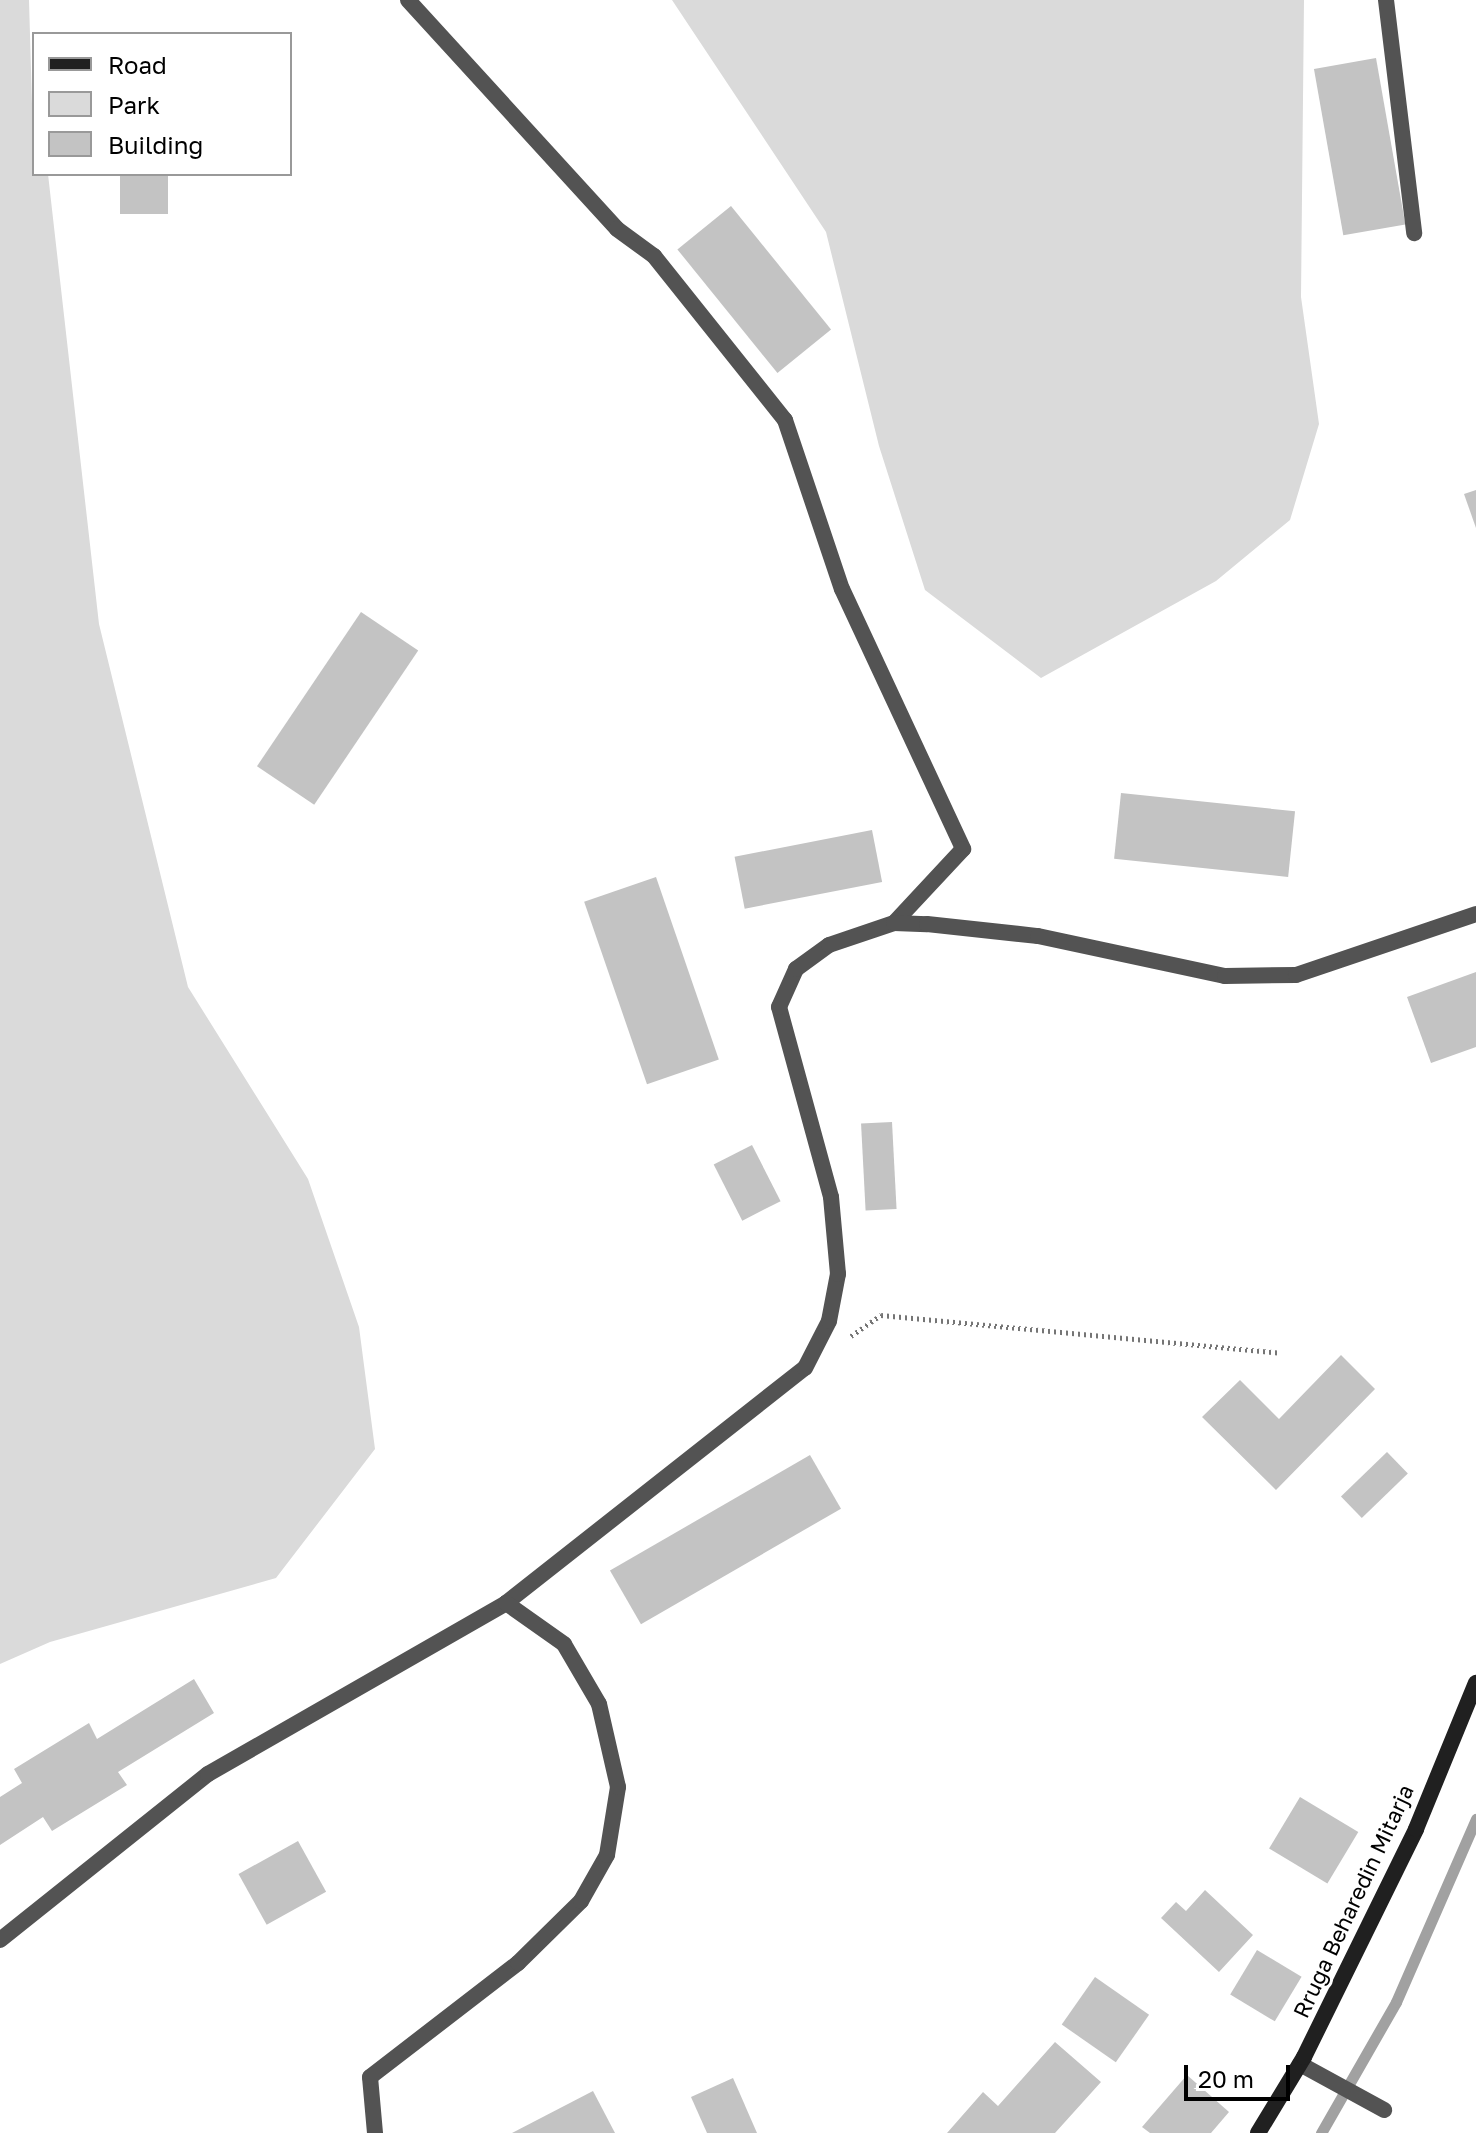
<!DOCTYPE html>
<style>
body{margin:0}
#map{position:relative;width:1476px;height:2133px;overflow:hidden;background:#fff;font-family:"Golos Text",sans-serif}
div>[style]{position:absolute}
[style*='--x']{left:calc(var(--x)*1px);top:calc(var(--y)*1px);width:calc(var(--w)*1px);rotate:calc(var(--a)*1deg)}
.green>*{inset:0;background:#dadada}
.stream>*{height:11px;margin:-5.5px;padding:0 5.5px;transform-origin:5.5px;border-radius:5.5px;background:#a1a1a1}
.building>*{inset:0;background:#c3c3c3;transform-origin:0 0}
.path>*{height:5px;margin-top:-2.5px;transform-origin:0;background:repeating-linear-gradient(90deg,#757575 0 2px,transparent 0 6px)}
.lane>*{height:16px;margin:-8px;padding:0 8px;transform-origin:8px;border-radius:8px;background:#535353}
.secondary>*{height:16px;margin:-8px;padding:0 8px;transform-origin:8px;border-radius:8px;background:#202020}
span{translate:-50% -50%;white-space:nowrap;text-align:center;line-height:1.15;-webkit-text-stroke:6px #fff;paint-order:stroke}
.street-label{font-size:22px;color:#000}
.legend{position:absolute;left:32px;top:32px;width:260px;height:144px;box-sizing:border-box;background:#fff;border:2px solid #999;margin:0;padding:10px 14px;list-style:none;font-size:24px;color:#000}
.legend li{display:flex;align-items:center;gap:16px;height:40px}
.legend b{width:40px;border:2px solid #999}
.scale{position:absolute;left:1184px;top:2065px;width:106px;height:36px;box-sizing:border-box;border:4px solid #000;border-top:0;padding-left:10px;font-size:24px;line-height:28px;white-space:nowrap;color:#000;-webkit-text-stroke:6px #fff;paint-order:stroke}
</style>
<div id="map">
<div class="green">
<i style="clip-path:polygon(0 0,29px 0,34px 174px,48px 174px,99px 624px,188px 987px,308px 1179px,359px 1327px,375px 1449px,276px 1578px,50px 1642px,0 1664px)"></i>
<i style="clip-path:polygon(672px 0,1304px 0,1301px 297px,1319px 424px,1290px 520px,1216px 581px,1041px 678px,925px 590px,879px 446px,826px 232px)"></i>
</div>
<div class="stream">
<i style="--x:1321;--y:2133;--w:151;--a:-60.2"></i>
<i style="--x:1396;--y:2002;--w:200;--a:-66.4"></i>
</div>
<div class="building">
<i style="left:1376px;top:58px;width:169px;height:63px;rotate:80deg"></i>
<i style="left:120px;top:174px;width:48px;height:40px"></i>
<i style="left:731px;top:206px;width:159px;height:69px;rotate:51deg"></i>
<i style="clip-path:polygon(1476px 490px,1476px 528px,1464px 494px)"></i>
<i style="left:361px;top:612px;width:69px;height:186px;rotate:34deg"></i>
<i style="left:1121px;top:793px;width:175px;height:66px;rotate:6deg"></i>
<i style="left:872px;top:830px;width:53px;height:140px;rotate:79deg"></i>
<i style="left:656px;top:877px;width:193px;height:76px;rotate:71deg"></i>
<i style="clip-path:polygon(1476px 972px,1476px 1047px,1431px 1063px,1407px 997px)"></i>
<i style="left:892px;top:1122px;width:87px;height:31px;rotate:87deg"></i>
<i style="left:752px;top:1145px;width:63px;height:43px;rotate:63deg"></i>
<i style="clip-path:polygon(1341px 1355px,1375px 1389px,1276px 1490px,1202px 1417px,1240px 1380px,1279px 1419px)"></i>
<i style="left:1387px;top:1452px;width:30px;height:64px;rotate:46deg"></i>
<i style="left:810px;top:1455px;width:62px;height:231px;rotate:60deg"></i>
<i style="clip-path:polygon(194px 1679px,214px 1713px,118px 1772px,127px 1785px,52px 1831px,43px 1817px,0 1845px,0 1797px,22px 1783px,14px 1769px,89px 1723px,97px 1739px)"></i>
<i style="left:1300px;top:1797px;width:68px;height:60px;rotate:31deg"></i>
<i style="left:298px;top:1841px;width:58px;height:68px;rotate:61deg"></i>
<i style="clip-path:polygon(1205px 1890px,1253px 1935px,1219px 1972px,1161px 1918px,1176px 1902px,1186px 1911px)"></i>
<i style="left:1257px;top:1950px;width:52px;height:52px;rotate:31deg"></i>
<i style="left:1095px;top:1977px;width:66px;height:58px;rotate:35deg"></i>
<i style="clip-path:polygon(1055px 2042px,1101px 2082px,1055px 2133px,947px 2133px,983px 2092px,998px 2106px)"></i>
<i style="clip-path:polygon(1187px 2075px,1229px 2112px,1211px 2133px,1150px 2133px,1142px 2127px)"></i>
<i style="clip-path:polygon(733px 2078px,757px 2133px,707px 2133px,691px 2097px)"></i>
<i style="clip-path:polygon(593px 2091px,615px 2133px,512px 2133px)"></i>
</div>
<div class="path">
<i style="--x:851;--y:1336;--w:37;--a:-35"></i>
<i style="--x:881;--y:1315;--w:401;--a:5.4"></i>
</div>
<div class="lane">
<i style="--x:408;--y:0;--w:310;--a:47.6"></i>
<i style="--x:617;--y:229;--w:46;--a:36.1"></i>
<i style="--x:654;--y:256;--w:210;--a:51.4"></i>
<i style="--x:785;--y:420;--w:178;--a:71.4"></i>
<i style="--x:842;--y:589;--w:287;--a:65"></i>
<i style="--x:963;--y:849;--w:101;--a:133"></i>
<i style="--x:1386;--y:0;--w:235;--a:83.1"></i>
<i style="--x:0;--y:1940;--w:266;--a:-38.6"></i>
<i style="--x:208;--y:1774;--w:344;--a:-29.8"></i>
<i style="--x:506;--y:1603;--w:380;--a:-38.2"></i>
<i style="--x:805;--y:1368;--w:53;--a:-62.9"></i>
<i style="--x:829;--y:1321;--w:48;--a:-79.2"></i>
<i style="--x:838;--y:1274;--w:77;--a:-95.2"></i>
<i style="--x:831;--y:1197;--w:197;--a:-105.3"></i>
<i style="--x:779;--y:1007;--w:42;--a:-65.9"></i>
<i style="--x:796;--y:969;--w:41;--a:-36"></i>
<i style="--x:829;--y:945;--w:69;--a:-18.7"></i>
<i style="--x:894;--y:923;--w:33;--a:2"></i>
<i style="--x:927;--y:924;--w:112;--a:6.2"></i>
<i style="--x:1038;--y:936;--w:191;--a:12.1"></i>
<i style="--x:1225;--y:976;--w:71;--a:-0.8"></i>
<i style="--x:1296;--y:975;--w:190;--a:-18.7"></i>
<i style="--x:1300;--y:2064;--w:96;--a:28.7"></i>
<i style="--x:375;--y:2133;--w:56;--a:-95.1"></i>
<i style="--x:370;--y:2077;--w:187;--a:-37.6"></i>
<i style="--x:518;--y:1963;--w:88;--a:-44.5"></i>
<i style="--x:581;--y:1901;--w:53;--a:-60.5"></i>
<i style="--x:607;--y:1855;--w:69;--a:-80.8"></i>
<i style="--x:618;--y:1787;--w:85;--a:-102.9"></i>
<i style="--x:599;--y:1704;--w:69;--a:-120.3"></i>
<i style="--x:564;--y:1644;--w:71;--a:-144.7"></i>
</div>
<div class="secondary">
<i style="--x:1258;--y:2133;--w:89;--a:-58.8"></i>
<i style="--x:1304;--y:2057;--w:254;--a:-63.8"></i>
<i style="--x:1416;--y:1829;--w:158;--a:-67.7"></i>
</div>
<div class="street-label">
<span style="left:1353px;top:1901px;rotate:-65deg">Rruga Beharedin Mitarja</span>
</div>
<ul class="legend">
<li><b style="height:10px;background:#202020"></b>Road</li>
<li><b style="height:22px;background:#dadada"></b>Park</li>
<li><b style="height:22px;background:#c3c3c3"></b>Building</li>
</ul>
<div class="scale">20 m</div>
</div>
